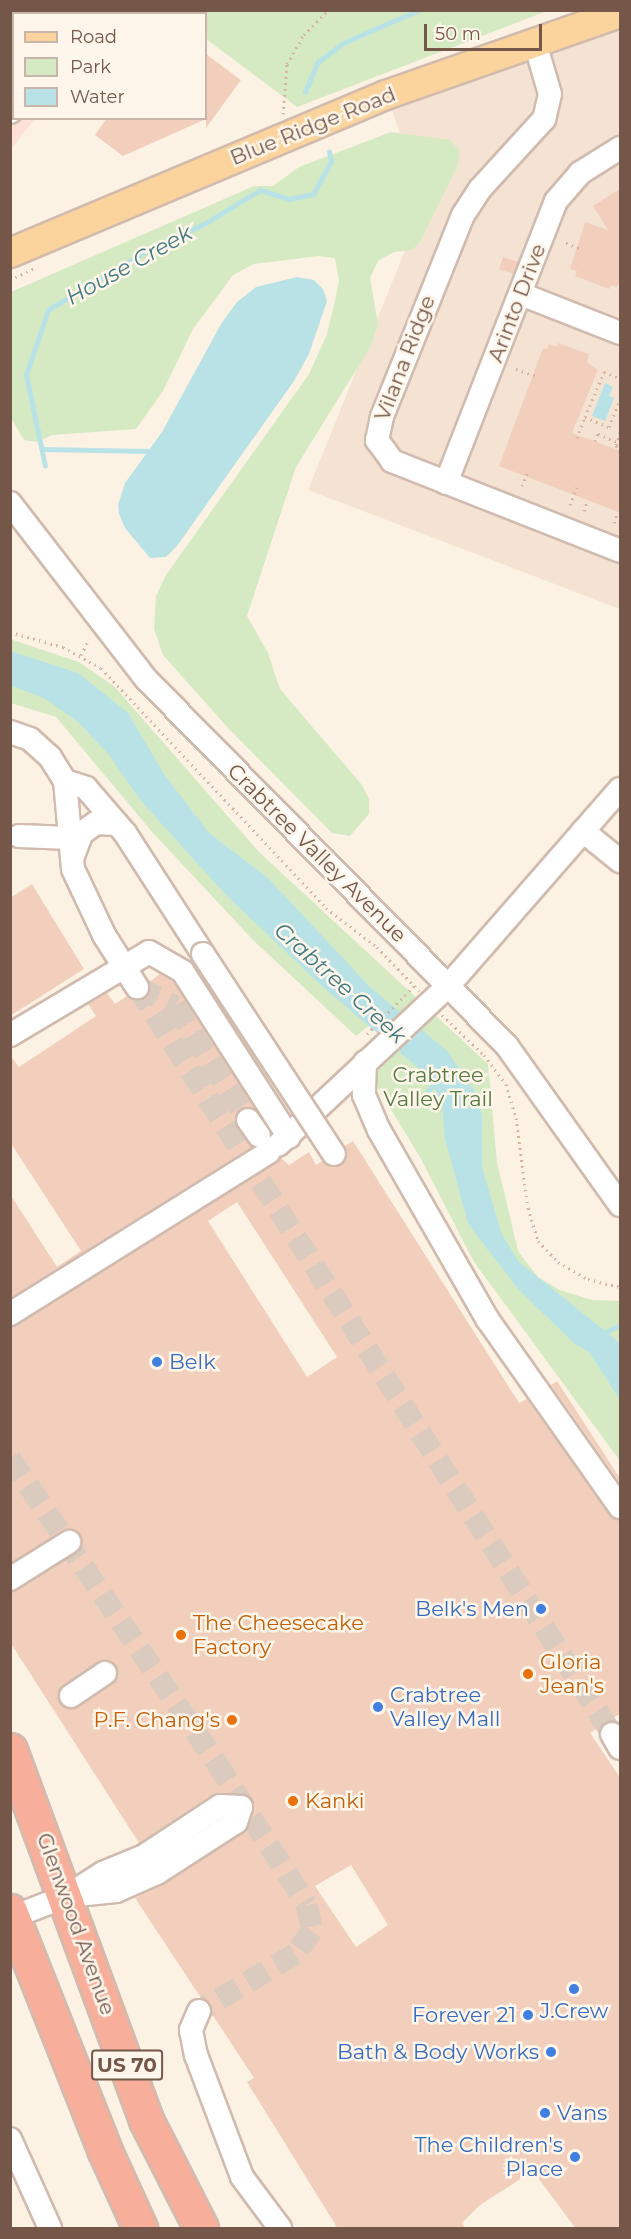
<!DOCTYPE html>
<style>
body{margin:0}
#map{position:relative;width:631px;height:2239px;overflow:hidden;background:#fcf2e4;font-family:Montserrat,sans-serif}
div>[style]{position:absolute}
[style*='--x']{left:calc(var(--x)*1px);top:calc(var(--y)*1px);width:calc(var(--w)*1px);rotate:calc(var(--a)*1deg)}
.residential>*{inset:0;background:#f4e3d3}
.commercial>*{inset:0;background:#fde1d8}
.green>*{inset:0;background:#d5eac3}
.water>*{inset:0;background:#b9e2e6}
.stream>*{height:4.5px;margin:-2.25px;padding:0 2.25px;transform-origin:2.25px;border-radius:2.25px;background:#b9e2e6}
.building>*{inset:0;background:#f2cfbc;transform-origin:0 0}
.minor-tunnel>*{height:22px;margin-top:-11px;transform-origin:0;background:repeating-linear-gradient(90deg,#dacbbe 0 22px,transparent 0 33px)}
.path>*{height:3px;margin-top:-1.5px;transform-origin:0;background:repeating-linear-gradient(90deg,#d7b29f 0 1.5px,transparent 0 6px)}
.roads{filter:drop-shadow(2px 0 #d0bbae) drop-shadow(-2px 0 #d0bbae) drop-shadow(0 2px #d0bbae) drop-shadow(0 -2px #d0bbae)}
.minor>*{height:22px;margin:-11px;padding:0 11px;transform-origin:11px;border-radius:11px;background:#fff}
.major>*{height:28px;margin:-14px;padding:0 14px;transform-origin:14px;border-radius:14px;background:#fbd39c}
.highway>*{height:33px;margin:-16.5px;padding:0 16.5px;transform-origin:16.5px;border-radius:16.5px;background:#f7ae9b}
.bridges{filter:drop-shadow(2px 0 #d0bbae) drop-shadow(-2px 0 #d0bbae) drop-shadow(0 2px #d0bbae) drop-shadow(0 -2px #d0bbae)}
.minor-bridge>*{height:22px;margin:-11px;padding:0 11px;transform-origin:11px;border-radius:11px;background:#fff}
.dots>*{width:16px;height:16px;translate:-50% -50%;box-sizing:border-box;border:3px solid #fff6eb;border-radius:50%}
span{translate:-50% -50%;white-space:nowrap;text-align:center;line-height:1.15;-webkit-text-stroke:5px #fff6eb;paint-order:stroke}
.shield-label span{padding:2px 4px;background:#fff6eb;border:2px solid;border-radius:4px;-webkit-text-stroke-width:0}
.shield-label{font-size:20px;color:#75574a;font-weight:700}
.street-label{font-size:21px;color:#75574a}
.park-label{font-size:21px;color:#557b42}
.shop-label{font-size:21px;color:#366cbe}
.left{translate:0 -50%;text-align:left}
.right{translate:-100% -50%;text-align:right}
.food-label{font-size:21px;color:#c56008}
.water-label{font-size:22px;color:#407a82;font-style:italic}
.frame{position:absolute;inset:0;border:12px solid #75574a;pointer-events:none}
.legend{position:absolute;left:12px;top:12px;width:195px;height:108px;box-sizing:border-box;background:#fff6eb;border:2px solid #c8b6ab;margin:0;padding:8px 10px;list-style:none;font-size:18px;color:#75574a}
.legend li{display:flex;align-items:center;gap:12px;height:30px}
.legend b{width:30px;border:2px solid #c8b6ab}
.scale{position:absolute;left:424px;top:24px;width:118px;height:27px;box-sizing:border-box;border:3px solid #75574a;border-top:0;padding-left:8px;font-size:18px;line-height:21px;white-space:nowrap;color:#75574a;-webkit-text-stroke:4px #fff6eb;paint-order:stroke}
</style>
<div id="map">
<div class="residential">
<i style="clip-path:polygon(620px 13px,620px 609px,308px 490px,425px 201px,386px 95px)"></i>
</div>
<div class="commercial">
<i style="clip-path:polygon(11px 11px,118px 11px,14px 14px,14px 118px,35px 119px,11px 149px)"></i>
</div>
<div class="green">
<i style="clip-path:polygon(168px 11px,547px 11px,297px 107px,206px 39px,206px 14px)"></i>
<i style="clip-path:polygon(391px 132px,450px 140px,460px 151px,457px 167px,420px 242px,412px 250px,394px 252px,378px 261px,370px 278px,378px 324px,371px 346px,296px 467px,247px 616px,268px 653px,280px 689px,362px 785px,369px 799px,369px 814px,350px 836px,332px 833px,229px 729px,163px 655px,154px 629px,156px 596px,166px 575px,309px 374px,327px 334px,334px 305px,339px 281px,335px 258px,319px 256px,254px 264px,233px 275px,193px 329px,163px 391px,136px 429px,53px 435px,37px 442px,24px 440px,11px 418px,11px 292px,254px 186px,273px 186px,299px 167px)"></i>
<i style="clip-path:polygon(10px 639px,79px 662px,114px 686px,259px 852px,488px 1064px,497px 1162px,518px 1251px,538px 1277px,560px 1290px,592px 1300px,620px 1301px,620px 1461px,474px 1262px,421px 1159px,372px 1078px,399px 1048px,375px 1021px,356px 1036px,254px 941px,153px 833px,56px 717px,11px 703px)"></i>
</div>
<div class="water">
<i style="clip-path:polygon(297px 277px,314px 280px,323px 289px,327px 301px,309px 354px,294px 381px,177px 546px,166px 557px,150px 558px,125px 528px,119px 514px,118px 505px,125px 483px,162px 432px,221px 324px,237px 302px,256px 287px)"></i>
<i style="clip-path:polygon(605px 383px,613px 387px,609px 396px,614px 398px,605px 421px,592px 416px)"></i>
<i style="clip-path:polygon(10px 651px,78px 673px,128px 713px,164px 774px,209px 833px,268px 878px,370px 987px,447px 1051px,477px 1095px,482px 1116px,482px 1167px,502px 1235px,519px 1262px,620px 1343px,620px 1400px,589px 1352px,575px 1344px,519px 1290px,468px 1224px,445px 1138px,442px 1104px,429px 1077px,324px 988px,226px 895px,141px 801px,109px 755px,78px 722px,44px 698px,11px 686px)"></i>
</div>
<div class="stream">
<i style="--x:305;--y:92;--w:33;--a:-67"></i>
<i style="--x:318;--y:62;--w:31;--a:-37"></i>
<i style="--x:343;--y:43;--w:83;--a:-23.5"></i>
<i style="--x:42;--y:449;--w:106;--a:1.1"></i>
<i style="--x:45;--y:466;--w:93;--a:-101.8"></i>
<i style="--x:26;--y:375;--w:69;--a:-71.3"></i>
<i style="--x:48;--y:310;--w:113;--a:-30.9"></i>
<i style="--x:145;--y:252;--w:68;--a:-25.4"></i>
<i style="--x:206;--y:223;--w:63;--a:-31.4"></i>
<i style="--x:260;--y:190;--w:30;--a:17"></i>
<i style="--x:289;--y:199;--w:25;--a:-12"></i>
<i style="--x:313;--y:194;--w:37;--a:-61"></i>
<i style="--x:331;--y:162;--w:10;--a:-101"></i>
<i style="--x:422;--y:1099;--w:21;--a:-53"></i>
<i style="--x:604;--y:1333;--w:18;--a:-27"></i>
</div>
<div class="building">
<i style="clip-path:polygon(206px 54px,241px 80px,206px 128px,206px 119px,123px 156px,95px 135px,107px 118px,206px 118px)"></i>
<i style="clip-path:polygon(621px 188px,621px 277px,617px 287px,611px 285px,609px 289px,575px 276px,577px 271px,570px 269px,585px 222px,608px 230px,593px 206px)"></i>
<i style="left:503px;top:257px;width:16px;height:13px;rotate:18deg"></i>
<i style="clip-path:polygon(558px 343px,589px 354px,587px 362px,598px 370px,572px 433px,621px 451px,621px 513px,499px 466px,543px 348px,547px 349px,549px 344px,557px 347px)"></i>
<i style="clip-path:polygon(32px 884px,84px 969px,10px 1016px,10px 898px)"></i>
<i style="clip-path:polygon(160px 974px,173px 982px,255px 1108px,241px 1109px,235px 1120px,252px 1147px,10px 1298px,10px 1194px,57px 1267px,81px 1251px,10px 1142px,10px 1055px,19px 1067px,96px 1016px,88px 1004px,107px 993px,115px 1004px,127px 996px,144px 999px,149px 993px,149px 982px)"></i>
<i style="clip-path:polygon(evenodd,353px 1141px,519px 1403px,527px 1399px,609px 1515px,621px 1520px,621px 1713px,590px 1733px,621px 1779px,621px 2229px,576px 2229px,533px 2171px,480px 2205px,462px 2223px,466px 2229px,338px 2229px,247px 2082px,254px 2078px,212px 2014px,210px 2003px,201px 1998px,135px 1898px,166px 1883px,243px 1833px,254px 1811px,252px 1800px,242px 1794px,213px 1794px,139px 1843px,10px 1642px,10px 1592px,76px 1553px,82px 1542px,76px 1530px,68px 1529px,10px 1563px,10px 1327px,281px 1158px,289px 1165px,309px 1152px,316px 1165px,322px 1161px,335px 1167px,346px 1161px,345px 1146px,353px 1141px,237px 1202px,337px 1357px,307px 1377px,208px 1221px,237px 1202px,353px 1141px,103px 1660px,116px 1666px,117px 1678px,113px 1684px,78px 1707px,71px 1709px,60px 1704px,58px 1696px,63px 1685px,103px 1660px,353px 1141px,351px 1865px,388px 1925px,356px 1947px,315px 1886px,351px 1865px)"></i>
<i style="clip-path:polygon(557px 1381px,621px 1480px,621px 1484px,551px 1385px)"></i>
</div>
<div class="minor-tunnel">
<i style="--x:137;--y:987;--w:885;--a:57.55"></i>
<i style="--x:138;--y:987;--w:42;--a:27.2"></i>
<i style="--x:175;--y:1006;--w:135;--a:57.4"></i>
<i style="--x:10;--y:1458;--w:367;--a:55.9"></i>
<i style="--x:216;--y:1762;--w:169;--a:57.5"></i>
<i style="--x:307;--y:1905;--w:26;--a:79"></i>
<i style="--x:312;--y:1931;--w:29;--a:126"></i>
<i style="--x:295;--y:1954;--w:112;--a:149.3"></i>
</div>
<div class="path">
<i style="--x:283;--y:114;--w:50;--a:-85.4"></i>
<i style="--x:287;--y:64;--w:34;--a:-60"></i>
<i style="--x:304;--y:35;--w:35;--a:-46"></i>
<i style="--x:566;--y:243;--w:14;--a:21"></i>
<i style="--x:10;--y:280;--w:28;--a:-26"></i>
<i style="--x:516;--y:369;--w:20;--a:20"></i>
<i style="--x:585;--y:417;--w:49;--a:-67.1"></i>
<i style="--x:604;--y:372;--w:17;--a:21"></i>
<i style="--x:577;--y:438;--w:22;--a:-69"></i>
<i style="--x:585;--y:417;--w:26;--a:23"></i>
<i style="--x:609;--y:427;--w:29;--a:-68"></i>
<i style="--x:595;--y:441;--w:8;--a:-67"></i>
<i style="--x:598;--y:434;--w:21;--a:23"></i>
<i style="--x:620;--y:452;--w:8;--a:-120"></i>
<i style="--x:616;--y:445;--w:14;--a:-73"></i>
<i style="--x:522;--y:486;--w:15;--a:-67"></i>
<i style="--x:570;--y:505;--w:19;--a:-69"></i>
<i style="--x:584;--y:511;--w:9;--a:-72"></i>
<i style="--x:614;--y:523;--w:12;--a:-70"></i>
<i style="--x:10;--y:632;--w:55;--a:15.8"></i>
<i style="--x:63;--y:647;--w:43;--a:28.9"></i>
<i style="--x:101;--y:668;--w:329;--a:46.8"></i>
<i style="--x:326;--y:908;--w:64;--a:37.4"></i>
<i style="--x:377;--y:947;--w:61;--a:46.3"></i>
<i style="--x:81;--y:655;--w:18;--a:-63"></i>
<i style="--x:442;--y:1015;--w:58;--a:43.6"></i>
<i style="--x:484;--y:1055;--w:36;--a:53"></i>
<i style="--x:506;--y:1084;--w:35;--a:74"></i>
<i style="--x:516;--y:1118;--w:91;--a:82.4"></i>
<i style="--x:528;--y:1208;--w:34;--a:73"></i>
<i style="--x:538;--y:1241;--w:29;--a:46"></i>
<i style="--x:558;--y:1262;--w:34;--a:30"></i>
<i style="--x:588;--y:1279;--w:33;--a:14"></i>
<i style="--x:367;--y:1034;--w:67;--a:-45.6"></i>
</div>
<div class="roads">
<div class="minor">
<i style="--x:96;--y:14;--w:4;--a:-63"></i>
<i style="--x:535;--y:43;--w:53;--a:73.6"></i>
<i style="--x:550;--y:94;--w:26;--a:103"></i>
<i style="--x:544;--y:119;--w:95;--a:132.4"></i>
<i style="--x:480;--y:189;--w:31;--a:123"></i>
<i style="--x:463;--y:215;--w:218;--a:111.9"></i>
<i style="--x:382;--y:417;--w:24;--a:102"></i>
<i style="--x:377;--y:440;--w:26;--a:54"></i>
<i style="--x:392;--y:461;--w:245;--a:21.5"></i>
<i style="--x:10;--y:112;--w:5;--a:-37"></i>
<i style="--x:521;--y:294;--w:106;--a:21.5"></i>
<i style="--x:446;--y:483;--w:303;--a:-68.7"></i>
<i style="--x:556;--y:201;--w:37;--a:-49"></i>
<i style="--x:580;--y:173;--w:47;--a:-32"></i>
<i style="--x:10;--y:503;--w:224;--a:52.3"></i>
<i style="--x:147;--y:680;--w:513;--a:45.47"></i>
<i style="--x:507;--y:1046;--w:195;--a:54.6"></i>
<i style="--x:10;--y:732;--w:21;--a:19"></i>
<i style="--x:30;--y:739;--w:27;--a:42"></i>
<i style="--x:50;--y:757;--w:28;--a:58"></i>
<i style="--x:65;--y:781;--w:88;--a:84.8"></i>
<i style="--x:73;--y:869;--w:73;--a:64.8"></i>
<i style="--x:104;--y:935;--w:62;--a:57.6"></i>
<i style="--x:65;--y:781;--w:22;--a:18"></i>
<i style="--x:86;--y:788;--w:60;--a:49.1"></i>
<i style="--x:125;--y:833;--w:144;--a:57.2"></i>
<i style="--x:583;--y:831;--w:48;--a:39"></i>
<i style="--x:19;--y:836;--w:52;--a:2.2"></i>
<i style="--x:73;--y:856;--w:25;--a:-69"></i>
<i style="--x:82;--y:833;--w:17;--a:-36"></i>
<i style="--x:96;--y:823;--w:21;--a:3"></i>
<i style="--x:10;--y:1035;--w:162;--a:-30.8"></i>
<i style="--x:149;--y:952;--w:39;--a:30"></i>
<i style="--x:183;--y:972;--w:196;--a:57.3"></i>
<i style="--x:365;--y:1062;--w:33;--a:92"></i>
<i style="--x:364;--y:1095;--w:38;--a:67"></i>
<i style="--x:379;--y:1130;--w:219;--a:60.2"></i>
<i style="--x:488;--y:1320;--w:229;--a:54.8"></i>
<i style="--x:248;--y:1120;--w:19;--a:55"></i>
<i style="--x:278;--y:1145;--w:234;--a:-43.1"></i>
<i style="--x:449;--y:985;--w:260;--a:-48.9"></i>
<i style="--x:10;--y:1314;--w:305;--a:-32"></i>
<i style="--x:10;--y:1579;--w:70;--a:-32.1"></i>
<i style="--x:71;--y:1696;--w:41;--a:-34.1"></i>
<i style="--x:612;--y:1734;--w:16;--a:60"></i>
<i style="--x:10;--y:1918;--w:61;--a:-21.1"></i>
<i style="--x:67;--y:1896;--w:43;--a:-32.6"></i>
<i style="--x:103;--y:1873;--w:44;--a:-22.5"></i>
<i style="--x:144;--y:1856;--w:91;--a:-33.3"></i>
<i style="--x:220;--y:1806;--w:21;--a:3"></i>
<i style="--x:241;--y:1807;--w:16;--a:108"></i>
<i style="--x:236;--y:1822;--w:94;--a:147.2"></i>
<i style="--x:157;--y:1873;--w:45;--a:156.3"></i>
<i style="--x:116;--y:1891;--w:49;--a:174.2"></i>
<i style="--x:199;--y:2011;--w:21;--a:113"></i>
<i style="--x:191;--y:2030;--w:25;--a:79"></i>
<i style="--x:196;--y:2055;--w:130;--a:69.3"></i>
<i style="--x:242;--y:2177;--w:64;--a:53.3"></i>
<i style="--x:10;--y:2139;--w:98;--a:65.8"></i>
</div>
<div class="major">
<i style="--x:10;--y:253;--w:408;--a:-22.8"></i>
<i style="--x:386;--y:95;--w:248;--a:-19.3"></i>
</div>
<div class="highway">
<i style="--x:10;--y:1750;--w:394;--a:69.8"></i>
<i style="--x:146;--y:2120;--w:121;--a:63"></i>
<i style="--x:10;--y:1911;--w:256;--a:68.4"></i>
<i style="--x:104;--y:2149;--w:87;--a:65.5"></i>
</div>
</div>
<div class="bridges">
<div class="minor-bridge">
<i style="--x:203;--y:954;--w:239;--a:56.8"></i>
</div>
</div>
<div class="dots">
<i style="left:157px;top:1362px;background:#3f7fe0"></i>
<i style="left:541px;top:1609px;background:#3f7fe0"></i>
<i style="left:181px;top:1635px;background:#e8710a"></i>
<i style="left:528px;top:1674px;background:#e8710a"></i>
<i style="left:378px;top:1707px;background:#3f7fe0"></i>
<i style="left:232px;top:1720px;background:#e8710a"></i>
<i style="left:293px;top:1801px;background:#e8710a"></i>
<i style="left:574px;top:1989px;background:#3f7fe0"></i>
<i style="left:528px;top:2015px;background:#3f7fe0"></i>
<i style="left:551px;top:2052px;background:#3f7fe0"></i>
<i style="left:545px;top:2113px;background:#3f7fe0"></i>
<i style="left:575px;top:2157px;background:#3f7fe0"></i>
</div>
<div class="shield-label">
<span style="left:127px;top:2065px">US 70</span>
</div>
<div class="street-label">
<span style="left:313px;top:126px;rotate:-22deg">Blue Ridge Road</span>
<span style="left:517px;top:303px;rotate:-69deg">Arinto Drive</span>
<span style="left:405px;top:358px;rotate:-69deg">Vilana Ridge</span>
<span style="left:317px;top:853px;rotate:45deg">Crabtree Valley Avenue</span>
<span style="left:76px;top:1924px;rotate:70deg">Glenwood Avenue</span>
</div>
<div class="park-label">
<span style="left:438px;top:1087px">Crabtree<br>Valley Trail</span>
</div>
<div class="shop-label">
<span class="left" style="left:169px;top:1362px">Belk</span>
<span class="right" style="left:529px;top:1609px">Belk's Men</span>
<span class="left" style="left:390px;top:1707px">Crabtree<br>Valley Mall</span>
<span style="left:574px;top:2011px">J.Crew</span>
<span class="right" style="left:516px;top:2015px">Forever 21</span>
<span class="right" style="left:539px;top:2052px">Bath &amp; Body Works</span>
<span class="left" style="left:557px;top:2113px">Vans</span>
<span class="right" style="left:563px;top:2157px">The Children's<br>Place</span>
</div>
<div class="food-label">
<span class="left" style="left:193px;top:1635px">The Cheesecake<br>Factory</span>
<span class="left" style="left:540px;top:1674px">Gloria<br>Jean's</span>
<span class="right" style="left:220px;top:1720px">P.F. Chang's</span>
<span class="left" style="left:305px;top:1801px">Kanki</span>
</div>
<div class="water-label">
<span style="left:129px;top:265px;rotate:-29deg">House Creek</span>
<span style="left:340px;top:983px;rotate:42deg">Crabtree Creek</span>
</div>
<div class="frame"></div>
<ul class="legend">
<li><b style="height:8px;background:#fbd39c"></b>Road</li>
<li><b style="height:16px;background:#d5eac3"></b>Park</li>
<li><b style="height:16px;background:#b9e2e6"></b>Water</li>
</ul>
<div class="scale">50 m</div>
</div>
